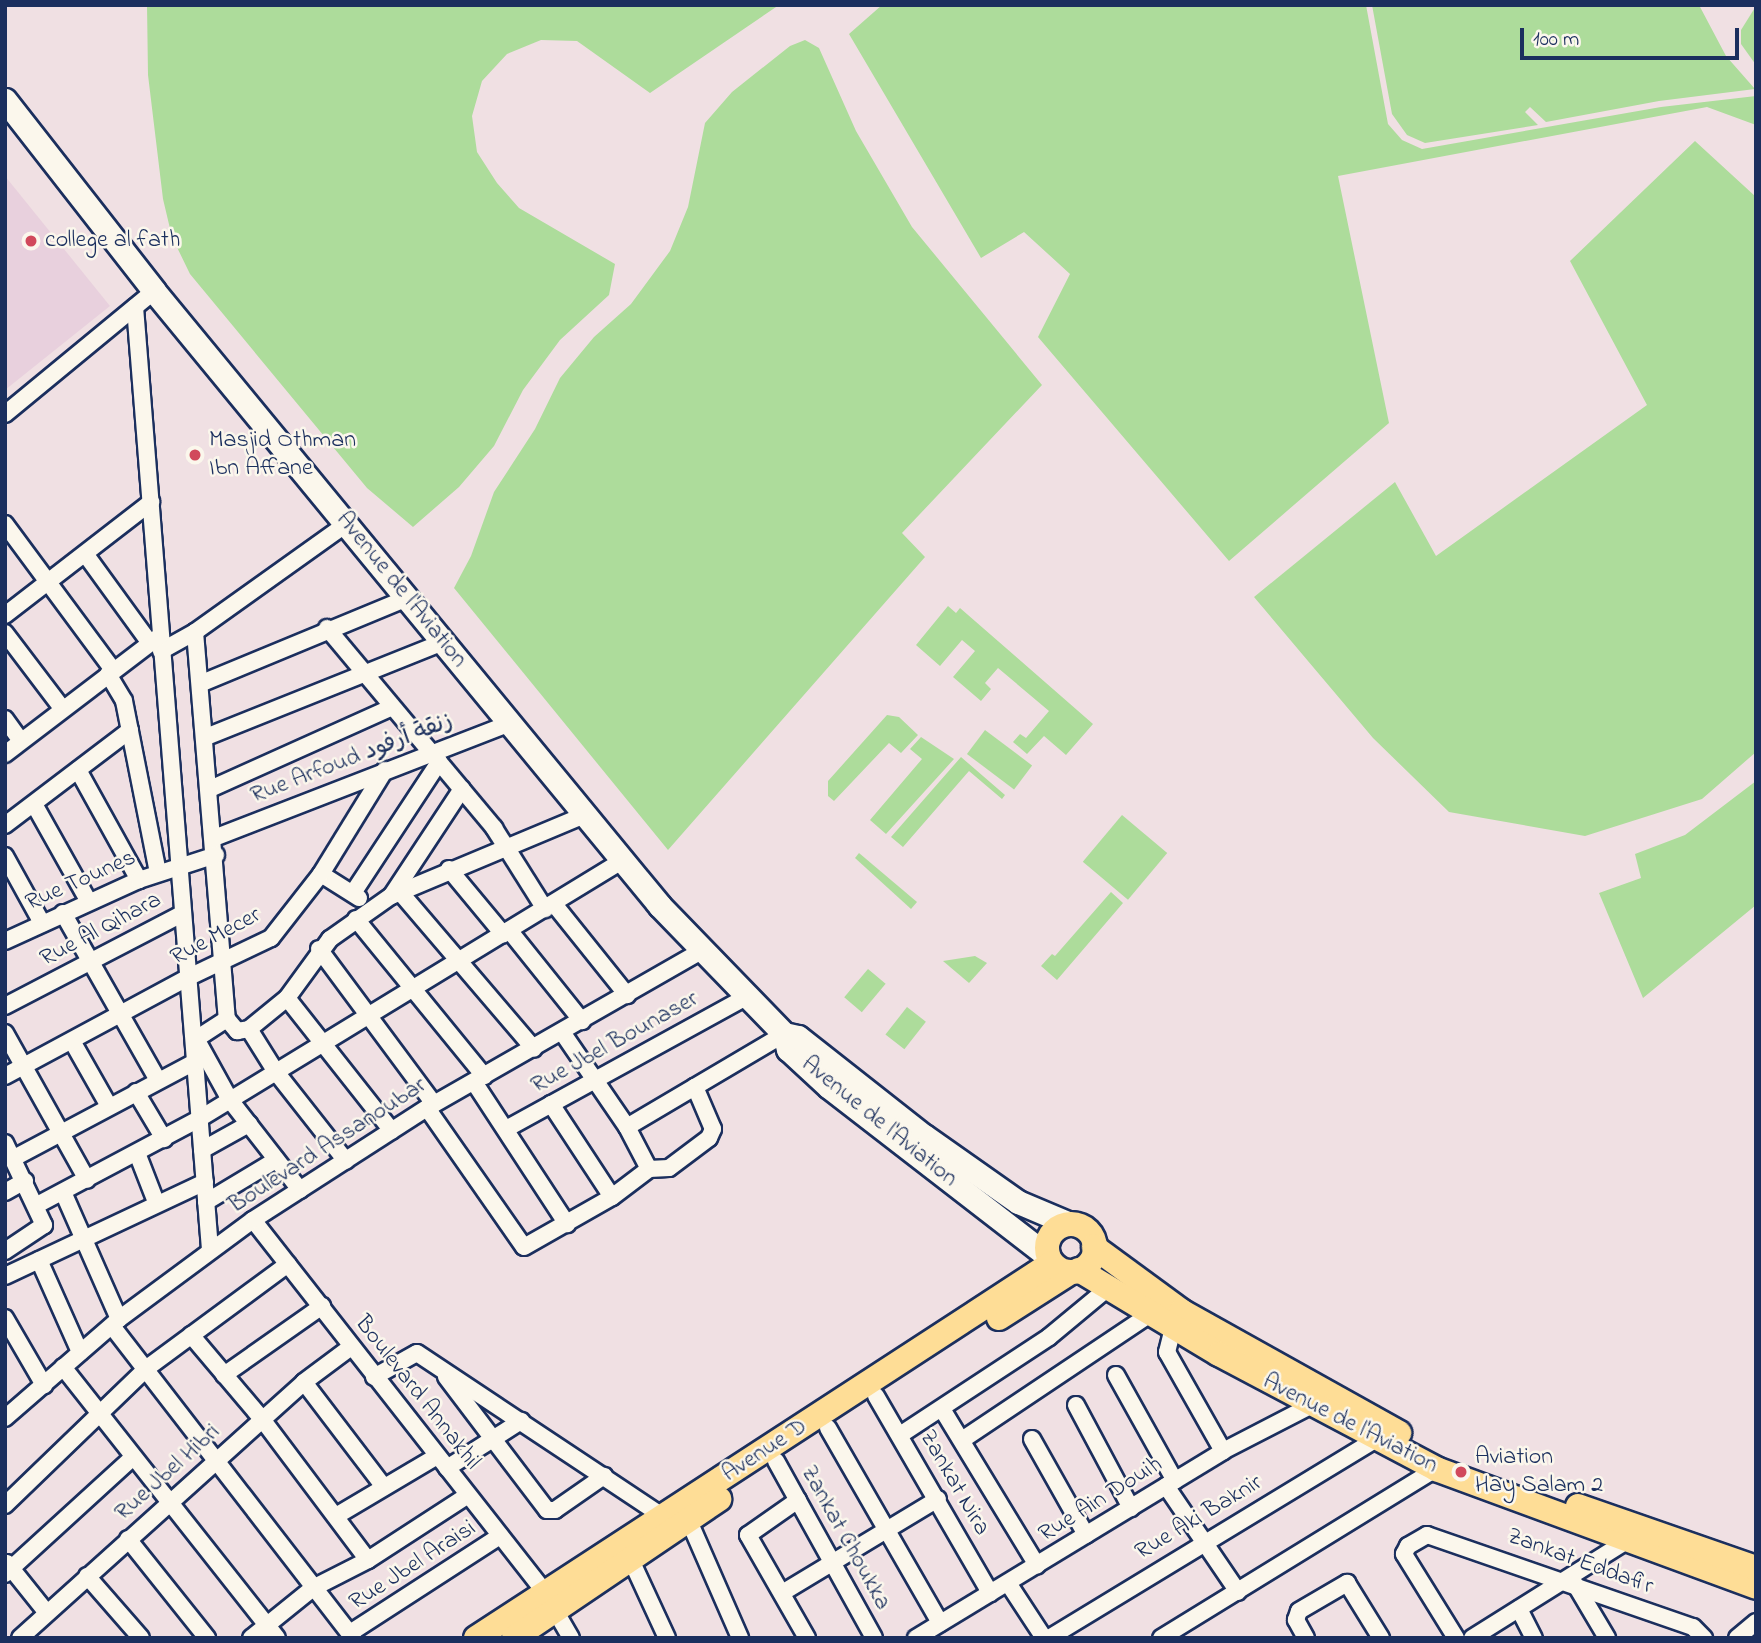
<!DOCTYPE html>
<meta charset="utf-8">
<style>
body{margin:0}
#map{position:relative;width:1761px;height:1643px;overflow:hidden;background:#f0e0e3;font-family:"Indie Flower","Playpen Sans Arabic",sans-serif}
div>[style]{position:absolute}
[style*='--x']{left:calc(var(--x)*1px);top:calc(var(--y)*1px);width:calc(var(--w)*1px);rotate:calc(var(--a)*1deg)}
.built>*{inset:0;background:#e8d0dd}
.green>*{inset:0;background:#addc9b;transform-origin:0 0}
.roads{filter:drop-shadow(2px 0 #1b2f5e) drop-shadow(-2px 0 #1b2f5e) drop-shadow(0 2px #1b2f5e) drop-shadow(0 -2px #1b2f5e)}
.street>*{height:16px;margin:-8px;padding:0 8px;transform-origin:8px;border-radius:8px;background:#fbf7ec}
.secondary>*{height:23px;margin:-11.5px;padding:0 11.5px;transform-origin:11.5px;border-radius:11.5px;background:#fbf7ec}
.primary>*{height:24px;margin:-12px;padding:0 12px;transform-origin:12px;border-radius:12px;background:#fedd96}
.primary>.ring{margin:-12px;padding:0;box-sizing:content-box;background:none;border:24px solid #fedd96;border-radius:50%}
.dots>*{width:19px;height:19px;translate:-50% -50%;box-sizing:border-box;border:4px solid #fbf7ec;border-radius:50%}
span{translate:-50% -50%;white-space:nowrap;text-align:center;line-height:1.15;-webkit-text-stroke:5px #fbf7ec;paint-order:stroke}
.poi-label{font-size:24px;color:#1b2f5e}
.left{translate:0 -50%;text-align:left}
.street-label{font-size:24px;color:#1b2f5e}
.frame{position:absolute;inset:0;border:7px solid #1b2f5e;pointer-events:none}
.scale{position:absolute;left:1520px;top:28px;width:219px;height:32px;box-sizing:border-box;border:4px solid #1b2f5e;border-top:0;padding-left:9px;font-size:21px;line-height:24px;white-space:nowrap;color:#1b2f5e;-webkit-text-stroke:5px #fbf7ec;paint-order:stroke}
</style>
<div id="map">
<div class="built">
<i style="clip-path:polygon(5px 176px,110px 306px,5px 390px)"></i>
</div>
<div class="green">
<i style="clip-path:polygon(147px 5px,779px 5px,650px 93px,577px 41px,541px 40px,507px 54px,482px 81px,472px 116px,477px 152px,497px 183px,519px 208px,615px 264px,609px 295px,560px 340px,523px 390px,494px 446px,459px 487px,413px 527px,367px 488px,190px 274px,172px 237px,163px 199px,148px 75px)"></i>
<i style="clip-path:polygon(882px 5px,1366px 5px,1388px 124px,1402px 140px,1422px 149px,1661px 107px,1756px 96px,1756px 125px,1707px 107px,1338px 176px,1389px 423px,1229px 561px,1038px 337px,1070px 274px,1024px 232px,981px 258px,849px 34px)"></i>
<i style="clip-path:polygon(1372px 5px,1699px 5px,1726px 56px,1755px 89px,1659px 101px,1546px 122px,1530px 107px,1525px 112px,1538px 125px,1425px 143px,1407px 135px,1392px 114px)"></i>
<i style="clip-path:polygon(1756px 6px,1756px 65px,1741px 44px,1741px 30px)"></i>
<i style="clip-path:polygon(805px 40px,819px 48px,856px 131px,912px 227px,1042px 385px,902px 533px,925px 557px,668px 850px,454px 588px,471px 556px,494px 492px,535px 429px,560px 378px,594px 337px,631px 304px,670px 251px,688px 207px,705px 123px,732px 92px,790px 46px)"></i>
<i style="clip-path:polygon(1695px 141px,1756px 197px,1756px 752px,1702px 799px,1585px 836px,1449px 812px,1373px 738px,1254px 597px,1395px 482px,1436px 556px,1647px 405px,1570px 261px)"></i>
<i style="clip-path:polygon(948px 606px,956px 613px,960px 608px,1093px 724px,1066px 755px,1044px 736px,1027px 754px,1013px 742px,1020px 734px,1026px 738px,1049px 711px,998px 668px,985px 683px,991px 689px,981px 701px,953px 677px,975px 651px,962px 640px,940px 666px,916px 645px)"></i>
<i style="clip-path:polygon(887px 715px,899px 717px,918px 735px,901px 753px,889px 743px,834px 801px,828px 796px,828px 781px)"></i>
<i style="left:985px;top:730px;width:59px;height:30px;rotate:37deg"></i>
<i style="clip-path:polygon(921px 737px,954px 759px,886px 834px,870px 820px,922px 759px,910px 749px)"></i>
<i style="clip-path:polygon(961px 757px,1005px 795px,1002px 799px,969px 771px,903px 847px,891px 837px)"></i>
<i style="clip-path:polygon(1756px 781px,1756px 905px,1643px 998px,1599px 893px,1641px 878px,1635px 854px,1685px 835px)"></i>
<i style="left:1122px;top:815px;width:59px;height:61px;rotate:40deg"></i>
<i style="clip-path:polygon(859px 853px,917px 902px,911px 909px,855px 858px)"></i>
<i style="clip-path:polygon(1111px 892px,1123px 903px,1057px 980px,1041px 966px,1052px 954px,1055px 956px)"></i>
<i style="clip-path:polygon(975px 956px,987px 963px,969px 983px,943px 961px)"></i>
<i style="left:868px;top:969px;width:23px;height:37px;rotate:40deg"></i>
<i style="left:907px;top:1007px;width:24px;height:35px;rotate:38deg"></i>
</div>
<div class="roads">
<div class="street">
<i style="--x:135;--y:307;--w:946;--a:85.45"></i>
<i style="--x:5;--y:414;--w:193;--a:-39.5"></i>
<i style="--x:5;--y:524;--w:182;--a:53.5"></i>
<i style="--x:86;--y:555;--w:109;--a:54"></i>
<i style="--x:5;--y:615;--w:185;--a:-37.7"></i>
<i style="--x:327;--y:628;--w:261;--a:50.1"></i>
<i style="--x:494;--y:828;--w:96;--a:57.8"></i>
<i style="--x:195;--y:632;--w:388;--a:85.3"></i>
<i style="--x:227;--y:1019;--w:16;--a:50"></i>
<i style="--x:237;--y:1031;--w:12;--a:-9"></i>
<i style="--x:249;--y:1029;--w:49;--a:-39.2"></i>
<i style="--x:287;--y:998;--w:73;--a:-53.9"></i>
<i style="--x:330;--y:939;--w:75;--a:-35.2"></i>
<i style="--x:391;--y:896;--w:207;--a:-22.7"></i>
<i style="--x:5;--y:633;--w:94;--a:52.8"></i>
<i style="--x:161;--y:651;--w:39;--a:-29"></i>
<i style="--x:195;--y:632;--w:188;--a:-35.5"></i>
<i style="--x:108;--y:674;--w:31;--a:59"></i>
<i style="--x:124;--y:701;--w:174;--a:78.8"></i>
<i style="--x:202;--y:683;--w:222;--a:-22.5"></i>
<i style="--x:5;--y:719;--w:27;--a:54"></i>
<i style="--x:206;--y:737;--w:256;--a:-21.8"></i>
<i style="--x:5;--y:754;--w:195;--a:-37.3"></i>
<i style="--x:78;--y:770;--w:126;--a:61"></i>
<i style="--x:210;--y:789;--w:197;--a:-24.2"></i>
<i style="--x:34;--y:804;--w:112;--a:60.7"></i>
<i style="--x:5;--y:825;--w:157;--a:-37.2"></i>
<i style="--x:214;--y:838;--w:315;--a:-21.2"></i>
<i style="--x:5;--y:856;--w:77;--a:61.1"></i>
<i style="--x:449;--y:869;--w:85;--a:50.3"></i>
<i style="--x:321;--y:874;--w:45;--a:32.3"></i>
<i style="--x:400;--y:892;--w:206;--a:49.5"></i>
<i style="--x:353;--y:893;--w:157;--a:-56.7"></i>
<i style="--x:392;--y:895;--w:127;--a:-56.6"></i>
<i style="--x:554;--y:904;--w:117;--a:51.3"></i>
<i style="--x:63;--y:913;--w:192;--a:60.4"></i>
<i style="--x:356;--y:919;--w:203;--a:50.8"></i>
<i style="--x:509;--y:930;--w:117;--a:51.3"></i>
<i style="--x:5;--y:941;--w:147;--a:-24.5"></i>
<i style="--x:139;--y:880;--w:81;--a:-18"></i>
<i style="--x:319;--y:949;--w:193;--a:53.4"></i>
<i style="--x:287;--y:998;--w:169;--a:51.7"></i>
<i style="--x:5;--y:1006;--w:199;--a:-27.5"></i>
<i style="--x:249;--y:1029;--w:51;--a:57.9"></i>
<i style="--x:276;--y:1072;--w:113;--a:51.8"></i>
<i style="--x:562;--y:1032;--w:115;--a:55.6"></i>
<i style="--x:627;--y:1127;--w:47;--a:62.4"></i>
<i style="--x:5;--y:1033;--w:168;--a:60.8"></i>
<i style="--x:193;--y:1033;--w:77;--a:61.1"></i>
<i style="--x:230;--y:1100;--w:114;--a:52.1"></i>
<i style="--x:196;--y:1039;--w:37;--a:-33"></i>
<i style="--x:72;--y:1041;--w:75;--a:60.4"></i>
<i style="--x:5;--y:1076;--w:207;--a:-28.3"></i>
<i style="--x:187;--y:978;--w:93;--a:-25.5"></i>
<i style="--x:271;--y:938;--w:81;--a:-52"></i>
<i style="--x:321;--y:874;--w:122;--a:-58.4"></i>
<i style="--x:474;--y:1082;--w:170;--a:56.8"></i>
<i style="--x:136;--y:1092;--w:55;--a:59.2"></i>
<i style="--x:551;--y:1104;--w:111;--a:56.7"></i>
<i style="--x:427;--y:1108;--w:169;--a:55.1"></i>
<i style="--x:524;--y:1247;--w:101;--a:-29.6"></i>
<i style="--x:612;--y:1197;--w:46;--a:-37.1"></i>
<i style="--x:627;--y:1127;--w:182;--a:-30.6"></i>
<i style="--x:506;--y:1129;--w:274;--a:-28.8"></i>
<i style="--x:5;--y:1143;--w:91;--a:64.6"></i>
<i style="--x:44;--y:1225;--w:47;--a:146.3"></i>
<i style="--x:202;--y:1150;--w:54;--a:-29"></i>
<i style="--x:137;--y:1153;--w:53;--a:68.8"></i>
<i style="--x:14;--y:1158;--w:203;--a:-28"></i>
<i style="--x:649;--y:1169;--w:20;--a:-3"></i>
<i style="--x:669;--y:1168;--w:50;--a:-36.9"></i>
<i style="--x:709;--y:1138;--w:10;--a:-66"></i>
<i style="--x:713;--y:1129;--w:46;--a:-113.2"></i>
<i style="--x:5;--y:1192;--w:23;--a:-29"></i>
<i style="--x:63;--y:1192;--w:139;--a:66.2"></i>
<i style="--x:206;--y:1202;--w:82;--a:-31"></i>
<i style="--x:37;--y:1205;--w:183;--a:-28"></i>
<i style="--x:199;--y:1119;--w:495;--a:-31.4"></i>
<i style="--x:253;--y:1220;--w:474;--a:51.9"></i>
<i style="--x:545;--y:1593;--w:52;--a:60"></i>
<i style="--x:39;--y:1260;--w:101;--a:66"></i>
<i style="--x:5;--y:1276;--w:221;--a:-25.2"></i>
<i style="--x:5;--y:1318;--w:78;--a:59.8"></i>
<i style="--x:112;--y:1326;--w:394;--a:52.3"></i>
<i style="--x:1173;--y:1328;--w:25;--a:104"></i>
<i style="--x:1167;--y:1352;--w:114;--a:60.5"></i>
<i style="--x:191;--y:1335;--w:110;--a:49.8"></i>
<i style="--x:262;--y:1419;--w:176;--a:53.1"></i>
<i style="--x:63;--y:1367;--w:345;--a:51.7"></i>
<i style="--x:224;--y:1375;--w:120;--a:-35.1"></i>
<i style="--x:1116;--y:1375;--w:121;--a:60.9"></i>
<i style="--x:374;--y:1377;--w:49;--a:-29.2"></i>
<i style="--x:417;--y:1353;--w:296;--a:33.6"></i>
<i style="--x:446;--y:1377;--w:167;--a:52.8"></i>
<i style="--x:547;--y:1510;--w:8;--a:0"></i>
<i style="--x:555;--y:1510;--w:60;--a:-34.8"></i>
<i style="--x:304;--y:1382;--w:132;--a:52.7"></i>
<i style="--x:876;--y:1396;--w:228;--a:59.9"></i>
<i style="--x:1076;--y:1405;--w:117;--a:61.9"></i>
<i style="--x:942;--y:1409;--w:183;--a:58.7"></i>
<i style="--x:5;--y:1418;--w:151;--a:-41"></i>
<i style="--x:119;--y:1319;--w:167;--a:-36.5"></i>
<i style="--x:253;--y:1220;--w:207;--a:-32.8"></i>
<i style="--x:427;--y:1108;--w:316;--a:-29.8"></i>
<i style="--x:828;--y:1428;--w:225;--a:60.1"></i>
<i style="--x:900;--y:1435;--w:178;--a:-33.3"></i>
<i style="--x:1049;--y:1337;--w:77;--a:-39.7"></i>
<i style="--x:1032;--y:1439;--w:110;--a:60.6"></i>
<i style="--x:962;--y:1440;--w:225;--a:-33.8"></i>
<i style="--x:776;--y:1461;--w:202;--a:61"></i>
<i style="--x:447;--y:1468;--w:88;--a:-32.4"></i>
<i style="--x:1166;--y:1486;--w:128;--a:55.8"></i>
<i style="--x:798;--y:1500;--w:61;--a:145"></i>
<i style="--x:748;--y:1535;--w:119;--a:60.2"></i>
<i style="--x:5;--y:1505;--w:197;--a:-44"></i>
<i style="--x:147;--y:1368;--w:175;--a:-36.4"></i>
<i style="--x:336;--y:1516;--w:117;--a:-30.7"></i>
<i style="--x:689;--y:1521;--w:128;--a:66.4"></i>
<i style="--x:128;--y:1539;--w:127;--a:51.4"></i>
<i style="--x:631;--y:1560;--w:86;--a:65.2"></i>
<i style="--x:7;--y:1563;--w:64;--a:51.3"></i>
<i style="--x:5;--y:1574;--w:173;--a:-42.4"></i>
<i style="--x:87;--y:1576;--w:82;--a:48.9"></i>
<i style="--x:1008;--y:1583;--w:66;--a:56.8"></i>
<i style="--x:1575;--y:1584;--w:63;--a:59.3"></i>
<i style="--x:782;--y:1593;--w:182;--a:-31.1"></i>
<i style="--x:1519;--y:1609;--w:33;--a:63"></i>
<i style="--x:350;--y:1633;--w:179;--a:-32.9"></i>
<i style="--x:20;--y:1638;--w:382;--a:-42"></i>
<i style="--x:304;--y:1382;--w:59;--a:-36.7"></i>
<i style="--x:251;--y:1638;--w:80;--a:-38.9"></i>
<i style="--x:313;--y:1588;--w:62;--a:-27"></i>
<i style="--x:368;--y:1560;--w:119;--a:-33"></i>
<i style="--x:916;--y:1638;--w:359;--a:-31.3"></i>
<i style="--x:1223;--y:1451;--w:100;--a:-27.3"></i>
<i style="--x:1049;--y:1638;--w:381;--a:-31.3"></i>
<i style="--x:1161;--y:1638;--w:323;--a:-31.6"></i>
<i style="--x:1306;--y:1638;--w:21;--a:-119"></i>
<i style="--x:1296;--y:1620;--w:9;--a:-72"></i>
<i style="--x:1299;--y:1611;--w:56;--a:-30.3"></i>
<i style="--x:1347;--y:1583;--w:65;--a:58.3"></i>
<i style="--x:1456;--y:1638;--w:99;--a:-121.8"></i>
<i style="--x:1404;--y:1554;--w:9;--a:-63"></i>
<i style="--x:1408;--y:1546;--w:22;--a:-30"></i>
<i style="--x:1427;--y:1535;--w:281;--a:19.1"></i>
<i style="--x:1693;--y:1627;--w:16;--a:45"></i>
<i style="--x:1472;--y:1638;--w:181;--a:-32.1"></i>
<i style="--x:1737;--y:1638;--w:25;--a:-40"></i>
</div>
<div class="secondary">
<i style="--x:5;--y:100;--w:242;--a:52"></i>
<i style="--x:154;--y:291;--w:796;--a:50.55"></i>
<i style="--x:660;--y:906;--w:178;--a:45.9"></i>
<i style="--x:784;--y:1034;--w:16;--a:75"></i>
<i style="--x:788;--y:1049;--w:56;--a:42.8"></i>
<i style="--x:829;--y:1087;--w:277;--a:37.7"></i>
<i style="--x:784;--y:1034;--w:14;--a:12"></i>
<i style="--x:798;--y:1037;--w:160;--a:38.2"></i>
<i style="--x:924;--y:1136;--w:115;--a:35.1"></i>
<i style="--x:1018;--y:1202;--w:56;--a:22.9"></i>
</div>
<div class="primary">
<i class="ring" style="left:1047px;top:1224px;width:24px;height:24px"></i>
<i style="--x:1094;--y:1247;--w:108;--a:36.3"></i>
<i style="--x:1181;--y:1311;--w:250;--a:29.2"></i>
<i style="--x:1079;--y:1270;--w:163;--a:31"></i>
<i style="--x:1219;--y:1354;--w:246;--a:27.9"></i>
<i style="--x:1436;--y:1469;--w:341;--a:20.2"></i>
<i style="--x:999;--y:1318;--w:85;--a:-32.6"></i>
<i style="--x:1578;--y:1506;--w:188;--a:19.2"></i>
<i style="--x:476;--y:1638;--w:687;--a:-33.07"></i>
<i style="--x:514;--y:1638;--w:248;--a:-34.1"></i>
</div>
</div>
<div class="dots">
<i style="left:31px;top:241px;background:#d1495b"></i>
<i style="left:195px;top:455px;background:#d1495b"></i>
<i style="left:1461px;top:1472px;background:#d1495b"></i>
</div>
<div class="poi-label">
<span class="left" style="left:45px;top:241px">college al fath</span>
<span class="left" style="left:209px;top:455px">Masjid Othman<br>Ibn Affane</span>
<span class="left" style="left:1475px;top:1472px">Aviation<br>Hay Salam 2</span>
</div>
<div class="street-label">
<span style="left:401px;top:590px;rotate:51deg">Avenue de l'Aviation</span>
<span style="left:352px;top:759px;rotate:-21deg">Rue Arfoud زنقة أرفود</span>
<span style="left:81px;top:881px;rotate:-24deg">Rue Tounes</span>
<span style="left:101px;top:930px;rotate:-28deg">Rue Al Qihara</span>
<span style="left:216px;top:937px;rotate:-28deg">Rue Mecer</span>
<span style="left:615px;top:1043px;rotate:-29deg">Rue Jbel Bounaser</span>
<span style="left:879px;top:1122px;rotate:39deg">Avenue de l'Aviation</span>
<span style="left:328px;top:1146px;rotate:-33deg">Boulevard Assanoubar</span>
<span style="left:417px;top:1393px;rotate:52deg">Boulevard Annakhil</span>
<span style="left:1350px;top:1424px;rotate:27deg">Avenue de l'Aviation</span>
<span style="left:765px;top:1451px;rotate:-33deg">Avenue D</span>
<span style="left:168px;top:1473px;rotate:-42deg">Rue Jbel Hibri</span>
<span style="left:954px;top:1483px;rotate:60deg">Zankat Nira</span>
<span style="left:1101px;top:1500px;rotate:-32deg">Rue Ain Douih</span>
<span style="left:1199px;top:1518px;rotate:-31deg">Rue Aki Baknir</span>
<span style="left:845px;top:1538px;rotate:61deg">Zankat Choukka</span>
<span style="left:1580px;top:1562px;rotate:20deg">Zankat Eddafir</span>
<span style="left:413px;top:1566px;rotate:-33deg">Rue Jbel Araisi</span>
</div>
<div class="frame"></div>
<div class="scale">100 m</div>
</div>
